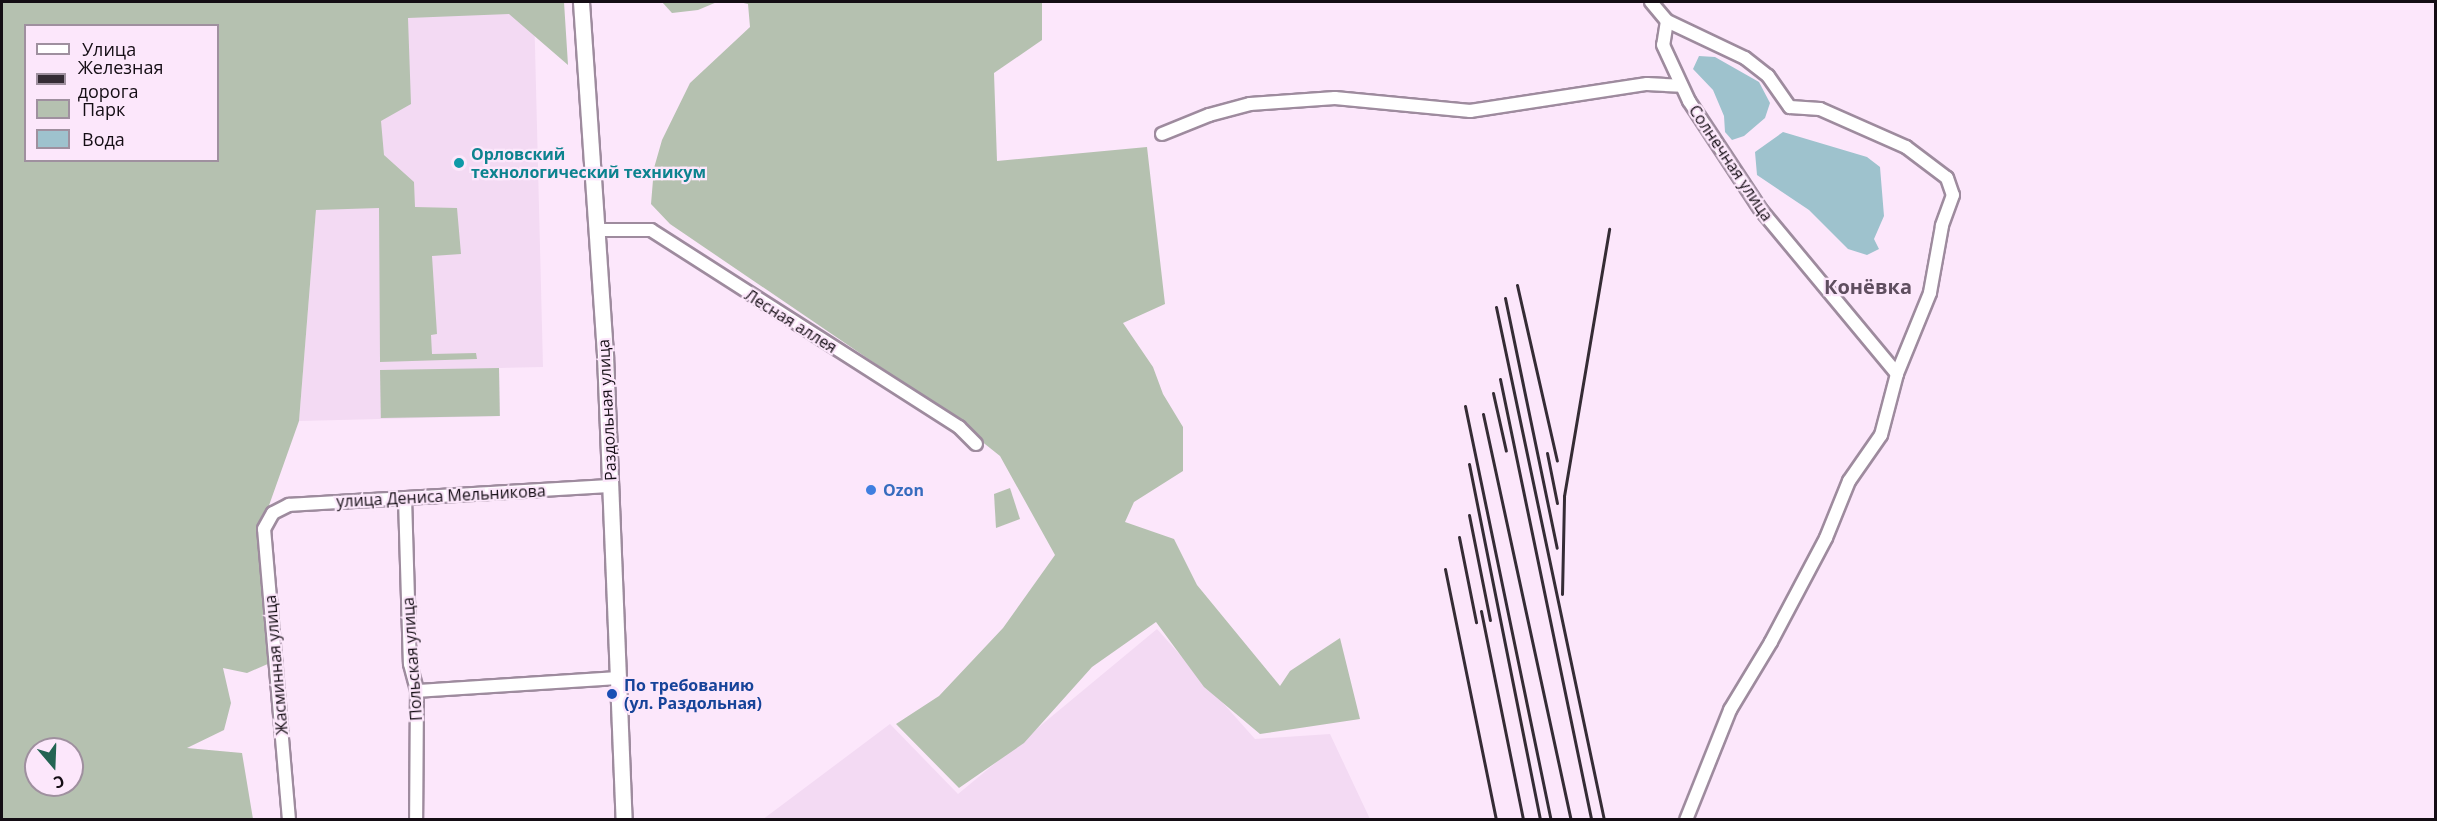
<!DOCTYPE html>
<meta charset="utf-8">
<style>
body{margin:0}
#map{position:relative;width:2437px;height:821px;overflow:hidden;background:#fce7fb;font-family:"Open Sans",sans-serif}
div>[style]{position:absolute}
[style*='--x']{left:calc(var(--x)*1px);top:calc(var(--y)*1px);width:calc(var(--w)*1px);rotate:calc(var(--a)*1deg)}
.built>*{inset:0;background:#f3daf3}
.green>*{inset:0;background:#b5c1b0;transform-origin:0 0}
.water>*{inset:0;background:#9ec2cd}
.roads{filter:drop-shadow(2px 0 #9e8b9e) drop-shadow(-2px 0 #9e8b9e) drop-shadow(0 2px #9e8b9e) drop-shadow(0 -2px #9e8b9e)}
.minor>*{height:12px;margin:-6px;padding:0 6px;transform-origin:6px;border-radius:6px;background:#fff}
.major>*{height:15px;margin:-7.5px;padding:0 7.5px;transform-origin:7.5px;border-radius:7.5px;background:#fff}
.rail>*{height:3px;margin:-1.5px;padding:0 1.5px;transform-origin:1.5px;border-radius:1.5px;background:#352c35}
.dots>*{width:16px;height:16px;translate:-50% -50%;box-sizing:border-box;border:3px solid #fce7fb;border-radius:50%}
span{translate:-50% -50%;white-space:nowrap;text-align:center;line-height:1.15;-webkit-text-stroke:4.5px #fce7fb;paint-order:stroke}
.culture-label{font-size:16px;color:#0d838f;font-weight:700}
.left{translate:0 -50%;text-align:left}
.street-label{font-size:16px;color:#140d14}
.shop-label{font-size:16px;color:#366cbe;font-weight:700}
.transit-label{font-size:16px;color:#164399;font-weight:700}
.quarter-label{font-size:20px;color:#5f4e5f;font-weight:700}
.frame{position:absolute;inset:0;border:3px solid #140d14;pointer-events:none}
.legend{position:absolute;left:24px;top:24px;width:195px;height:138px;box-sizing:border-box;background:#fce7fb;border:2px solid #9f909f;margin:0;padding:8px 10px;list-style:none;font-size:18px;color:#140d14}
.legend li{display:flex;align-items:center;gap:12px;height:30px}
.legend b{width:30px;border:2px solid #9f909f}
.north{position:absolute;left:24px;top:737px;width:60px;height:60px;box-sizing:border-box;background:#fce7fb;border:2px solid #9f909f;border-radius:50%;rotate:161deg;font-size:16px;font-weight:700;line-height:24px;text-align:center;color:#140d14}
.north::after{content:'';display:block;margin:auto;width:21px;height:27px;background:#236453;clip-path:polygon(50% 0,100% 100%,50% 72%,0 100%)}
</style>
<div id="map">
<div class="built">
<i style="clip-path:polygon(534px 7px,543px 367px,499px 368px,500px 416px,299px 421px,316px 210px,402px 11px)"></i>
<i style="clip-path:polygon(1157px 629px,1255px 739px,1330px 734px,1370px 819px,762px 820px,890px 724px,958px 794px)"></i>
</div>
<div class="green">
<i style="clip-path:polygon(evenodd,2px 2px,564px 2px,568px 65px,509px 14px,408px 18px,411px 104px,381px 121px,384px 155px,414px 182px,415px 207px,457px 208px,461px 254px,432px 256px,437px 334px,431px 335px,432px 354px,476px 353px,477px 359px,380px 362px,379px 208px,316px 210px,299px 421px,261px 528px,270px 663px,247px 673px,223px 668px,231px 703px,224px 730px,187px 748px,242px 753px,253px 819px,2px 820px,2px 2px,26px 26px,218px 26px,218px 160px,26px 160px,26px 26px,2px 2px,36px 749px,72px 749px,72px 785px,36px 785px,36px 749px)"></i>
<i style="clip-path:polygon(662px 2px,717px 2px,698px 10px,672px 13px)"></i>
<i style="clip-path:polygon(739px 2px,1042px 2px,1042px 40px,994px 73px,997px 161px,1147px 147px,1165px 304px,1123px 323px,1153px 367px,1163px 394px,1183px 427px,1183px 471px,1134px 502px,1125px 522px,1174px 539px,1197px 585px,1280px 686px,1290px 671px,1340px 638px,1360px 719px,1260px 734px,1204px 687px,1156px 622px,1092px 667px,1024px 743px,959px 788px,896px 724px,939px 696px,1003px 628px,1055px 555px,1000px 456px,936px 405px,670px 224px,651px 204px,654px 168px,662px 140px,690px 83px,750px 27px,748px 4px)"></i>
<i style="left:499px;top:368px;width:48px;height:119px;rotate:89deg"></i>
<i style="clip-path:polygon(1010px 488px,1020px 519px,996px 528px,994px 494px)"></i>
</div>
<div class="water">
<i style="clip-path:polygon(1699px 56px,1715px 57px,1759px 82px,1770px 103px,1765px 118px,1744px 136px,1732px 140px,1725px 132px,1724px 116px,1713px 90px,1693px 69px)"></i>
<i style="clip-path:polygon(1783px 132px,1867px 157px,1880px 167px,1884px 216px,1874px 239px,1879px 249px,1867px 255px,1848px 249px,1809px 210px,1757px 175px,1755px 152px)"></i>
</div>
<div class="roads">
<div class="minor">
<i style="--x:1651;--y:2;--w:25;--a:50"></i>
<i style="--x:1667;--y:21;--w:86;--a:25.4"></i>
<i style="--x:1745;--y:58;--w:29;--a:38"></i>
<i style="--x:1768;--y:76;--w:38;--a:55"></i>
<i style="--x:1790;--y:107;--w:30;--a:4"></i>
<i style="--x:1820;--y:109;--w:94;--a:23.8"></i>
<i style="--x:1906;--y:147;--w:51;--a:37.1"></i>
<i style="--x:1947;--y:178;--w:18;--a:71"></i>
<i style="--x:1953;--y:195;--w:33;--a:110"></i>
<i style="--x:1942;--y:226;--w:68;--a:100.2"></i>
<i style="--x:1930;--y:293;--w:87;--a:112.2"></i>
<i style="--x:1897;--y:374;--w:63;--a:104.7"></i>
<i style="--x:1881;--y:435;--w:56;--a:124.8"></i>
<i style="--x:1849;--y:481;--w:61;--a:112"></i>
<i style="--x:1826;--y:538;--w:118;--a:117.9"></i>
<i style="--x:1771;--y:642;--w:79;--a:121.1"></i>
<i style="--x:1730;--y:710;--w:118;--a:111.8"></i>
<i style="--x:1667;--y:21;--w:24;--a:99"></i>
<i style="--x:1663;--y:45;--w:62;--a:65.1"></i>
<i style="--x:1689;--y:101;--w:131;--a:56.6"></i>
<i style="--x:1761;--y:210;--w:213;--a:50.3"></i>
<i style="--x:1162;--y:134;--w:51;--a:-22"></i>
<i style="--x:1209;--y:115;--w:42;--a:-15"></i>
<i style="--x:1250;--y:104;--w:85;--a:-4"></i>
<i style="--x:1335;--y:98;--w:136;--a:5.5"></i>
<i style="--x:1470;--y:111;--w:179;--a:-8.7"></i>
<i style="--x:1647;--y:84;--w:34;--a:3"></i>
<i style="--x:596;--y:230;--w:55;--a:0"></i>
<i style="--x:651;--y:230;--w:366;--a:32.6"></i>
<i style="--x:959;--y:427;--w:24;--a:45"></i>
<i style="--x:405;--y:498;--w:166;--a:88.3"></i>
<i style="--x:410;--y:664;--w:28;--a:75"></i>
<i style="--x:417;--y:691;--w:129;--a:90.4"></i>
<i style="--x:417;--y:691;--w:203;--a:-3.7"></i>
<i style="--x:289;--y:820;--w:292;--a:-94.9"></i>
<i style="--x:264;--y:529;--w:18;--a:-61"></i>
<i style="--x:273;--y:513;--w:18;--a:-27"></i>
<i style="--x:289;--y:505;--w:323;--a:-3.4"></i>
</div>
<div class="major">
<i style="--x:581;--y:2;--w:354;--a:86.1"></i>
<i style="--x:605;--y:355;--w:465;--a:87.7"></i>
</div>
</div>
<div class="rail">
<i style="--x:1517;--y:285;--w:180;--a:77.2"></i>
<i style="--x:1505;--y:298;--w:255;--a:78.3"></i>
<i style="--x:1496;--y:307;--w:524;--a:78.11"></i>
<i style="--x:1500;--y:379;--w:450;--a:78.3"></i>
<i style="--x:1493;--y:393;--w:59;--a:77.4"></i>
<i style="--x:1465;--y:406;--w:423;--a:78.3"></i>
<i style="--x:1483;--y:414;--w:415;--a:77.8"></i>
<i style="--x:1547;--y:453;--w:51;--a:78.7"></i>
<i style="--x:1469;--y:464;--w:363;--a:78.7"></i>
<i style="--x:1469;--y:515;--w:107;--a:78.7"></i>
<i style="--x:1459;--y:537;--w:87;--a:78.7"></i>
<i style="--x:1445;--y:569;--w:256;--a:78.5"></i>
<i style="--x:1562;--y:594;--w:98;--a:-88.8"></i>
<i style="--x:1564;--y:496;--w:271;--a:-80.4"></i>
<i style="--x:1481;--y:611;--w:213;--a:78.6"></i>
</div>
<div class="dots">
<i style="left:459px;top:163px;background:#0f9aa8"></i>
<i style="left:871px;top:490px;background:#3f7fe0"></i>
<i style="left:612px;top:694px;background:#1a4fb4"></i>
</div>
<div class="culture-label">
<span class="left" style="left:471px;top:163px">Орловский<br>технологический техникум</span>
</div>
<div class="street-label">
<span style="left:1731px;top:163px;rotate:56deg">Солнечная улица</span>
<span style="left:791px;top:321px;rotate:32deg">Лесная аллея</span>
<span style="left:607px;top:410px;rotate:-93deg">Раздольная улица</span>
<span style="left:441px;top:496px;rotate:-3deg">улица Дениса Мельникова</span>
<span style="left:412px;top:659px;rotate:-94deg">Польская улица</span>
<span style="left:276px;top:665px;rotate:-95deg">Жасминная улица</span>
</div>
<div class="shop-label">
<span class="left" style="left:883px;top:490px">Ozon</span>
</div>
<div class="transit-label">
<span class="left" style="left:624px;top:694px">По требованию<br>(ул. Раздольная)</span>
</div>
<div class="quarter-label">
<span style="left:1868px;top:286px">Конёвка</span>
</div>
<div class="frame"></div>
<ul class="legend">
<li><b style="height:8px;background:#fff"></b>Улица</li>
<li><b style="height:8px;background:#352c35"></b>Железная дорога</li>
<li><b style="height:16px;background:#b5c1b0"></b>Парк</li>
<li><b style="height:16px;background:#9ec2cd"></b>Вода</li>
</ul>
<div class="north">С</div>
</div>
